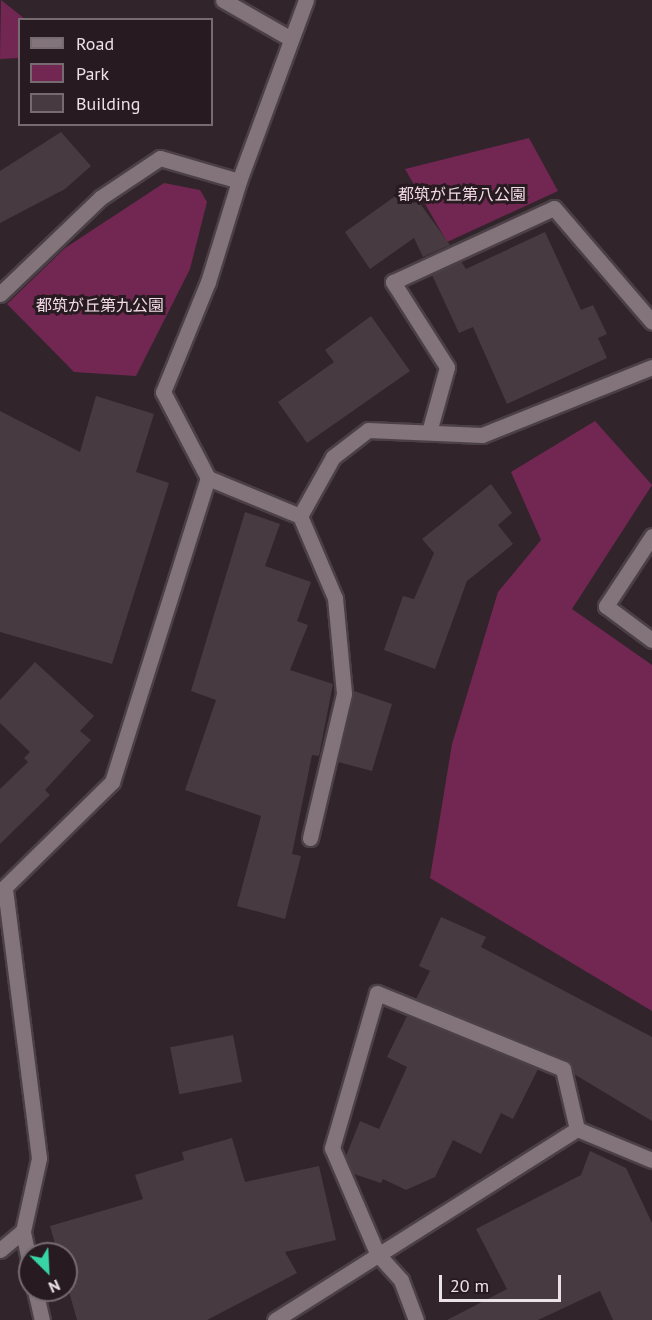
<!DOCTYPE html>
<meta charset="utf-8">
<style>
body{margin:0}
#map{position:relative;width:652px;height:1320px;overflow:hidden;background:#31242b;font-family:"PT Sans","Noto Sans JP",sans-serif}
div>[style]{position:absolute}
[style*='--x']{left:calc(var(--x)*1px);top:calc(var(--y)*1px);width:calc(var(--w)*1px);rotate:calc(var(--a)*1deg)}
.green>*{inset:0;background:#722752}
.building>*{inset:0;background:#483a41;transform-origin:0 0}
.roads{filter:drop-shadow(2px 0 #4b4046) drop-shadow(-2px 0 #4b4046) drop-shadow(0 2px #4b4046) drop-shadow(0 -2px #4b4046)}
.lane>*{height:15px;margin:-7.5px;padding:0 7.5px;transform-origin:7.5px;border-radius:7.5px;background:#83737b}
.street>*{height:15px;margin:-7.5px;padding:0 7.5px;transform-origin:7.5px;border-radius:7.5px;background:#83737b}
span{translate:-50% -50%;white-space:nowrap;text-align:center;line-height:1.15;-webkit-text-stroke:6px #271b21;paint-order:stroke}
.park-label{font-size:16px;color:#f3dbe6}
.legend{position:absolute;left:18px;top:18px;width:195px;height:108px;box-sizing:border-box;background:#271b21;border:2px solid #756b70;margin:0;padding:8px 10px;list-style:none;font-size:18px;color:#ebe2e6}
.legend li{display:flex;align-items:center;gap:12px;height:30px}
.legend b{width:30px;border:2px solid #756b70}
.north{position:absolute;left:18px;top:1242px;width:60px;height:60px;box-sizing:border-box;background:#271b21;border:2px solid #756b70;border-radius:50%;rotate:156deg;font-size:16px;font-weight:700;line-height:24px;text-align:center;color:#ebe2e6}
.north::after{content:'';display:block;margin:auto;width:21px;height:27px;background:#38d4a6;clip-path:polygon(50% 0,100% 100%,50% 72%,0 100%)}
.scale{position:absolute;left:439px;top:1275px;width:122px;height:27px;box-sizing:border-box;border:3px solid #ebe2e6;border-top:0;padding-left:8px;font-size:18px;line-height:21px;white-space:nowrap;color:#ebe2e6;-webkit-text-stroke:4px #271b21;paint-order:stroke}
</style>
<div id="map">
<div class="green">
<i style="clip-path:polygon(1px 0,25px 19px,20px 20px,19px 58px,0 59px)"></i>
<i style="clip-path:polygon(529px 138px,558px 191px,447px 242px,405px 169px)"></i>
<i style="clip-path:polygon(164px 183px,200px 190px,207px 202px,190px 269px,136px 376px,74px 372px,7px 304px,65px 248px)"></i>
<i style="clip-path:polygon(595px 421px,652px 485px,572px 609px,652px 665px,652px 1011px,430px 878px,452px 744px,498px 592px,541px 540px,511px 472px)"></i>
</div>
<div class="building">
<i style="clip-path:polygon(61px 132px,91px 166px,65px 189px,0 223px,0 171px)"></i>
<i style="clip-path:polygon(408px 187px,450px 245px,423px 257px,414px 238px,370px 269px,345px 232px)"></i>
<i style="clip-path:polygon(545px 232px,581px 310px,593px 305px,607px 334px,598px 338px,607px 358px,507px 404px,473px 327px,459px 333px,432px 275px,461px 261px,466px 269px)"></i>
<i style="clip-path:polygon(371px 316px,410px 371px,307px 443px,278px 402px,334px 362px,325px 350px)"></i>
<i style="clip-path:polygon(96px 396px,154px 414px,136px 472px,169px 483px,112px 664px,0 632px,0 411px,80px 452px)"></i>
<i style="clip-path:polygon(491px 484px,512px 513px,498px 525px,513px 544px,467px 581px,435px 669px,384px 650px,403px 596px,414px 599px,434px 553px,422px 539px)"></i>
<i style="clip-path:polygon(245px 512px,280px 524px,265px 566px,311px 582px,297px 621px,308px 625px,290px 670px,333px 684px,319px 756px,312px 755px,292px 854px,301px 856px,285px 919px,237px 906px,261px 816px,185px 790px,216px 700px,191px 691px)"></i>
<i style="clip-path:polygon(35px 662px,94px 716px,80px 731px,91px 740px,45px 790px,50px 795px,0 844px,0 789px,28px 762px,24px 758px,30px 752px,0 723px,0 700px)"></i>
<i style="clip-path:polygon(354px 691px,392px 704px,372px 771px,338px 762px)"></i>
<i style="clip-path:polygon(441px 917px,486px 937px,481px 947px,652px 1037px,652px 1121px,574px 1074px,567px 1060px,416px 999px,430px 971px,419px 966px)"></i>
<i style="clip-path:polygon(407px 1016px,538px 1069px,513px 1119px,501px 1113px,481px 1154px,453px 1140px,435px 1177px,406px 1190px,383px 1179px,381px 1183px,354px 1174px,346px 1156px,360px 1121px,379px 1129px,407px 1067px,387px 1057px)"></i>
<i style="left:233px;top:1035px;width:48px;height:64px;rotate:79deg"></i>
<i style="clip-path:polygon(232px 1138px,245px 1182px,319px 1166px,336px 1240px,285px 1252px,297px 1273px,207px 1320px,77px 1320px,66px 1281px,66px 1254px,58px 1254px,50px 1226px,143px 1199px,135px 1175px,184px 1160px,182px 1152px)"></i>
<i style="clip-path:polygon(590px 1151px,626px 1168px,652px 1223px,652px 1320px,613px 1320px,600px 1291px,538px 1320px,447px 1320px,507px 1289px,476px 1229px,581px 1175px)"></i>
</div>
<div class="roads">
<div class="lane">
<i style="--x:223;--y:0;--w:78;--a:29.8"></i>
</div>
<div class="street">
<i style="--x:0;--y:294;--w:139;--a:-43.8"></i>
<i style="--x:100;--y:198;--w:72;--a:-33.7"></i>
<i style="--x:160;--y:158;--w:82;--a:16.2"></i>
<i style="--x:239;--y:181;--w:193;--a:-69.7"></i>
<i style="--x:429;--y:432;--w:67;--a:-74.5"></i>
<i style="--x:447;--y:367;--w:101;--a:-122.4"></i>
<i style="--x:393;--y:282;--w:177;--a:-24.7"></i>
<i style="--x:554;--y:208;--w:150;--a:49.3"></i>
<i style="--x:208;--y:478;--w:100;--a:22.4"></i>
<i style="--x:300;--y:516;--w:89;--a:66.9"></i>
<i style="--x:335;--y:598;--w:96;--a:84.6"></i>
<i style="--x:344;--y:694;--w:148;--a:103.3"></i>
<i style="--x:300;--y:516;--w:68;--a:-60.8"></i>
<i style="--x:333;--y:457;--w:44;--a:-37.6"></i>
<i style="--x:368;--y:430;--w:114;--a:2.5"></i>
<i style="--x:482;--y:435;--w:183;--a:-21.8"></i>
<i style="--x:652;--y:536;--w:84;--a:123.3"></i>
<i style="--x:606;--y:606;--w:57;--a:36.5"></i>
<i style="--x:0;--y:1250;--w:30;--a:-40"></i>
<i style="--x:30;--y:1265;--w:35;--a:-102"></i>
<i style="--x:23;--y:1231;--w:75;--a:-77.6"></i>
<i style="--x:39;--y:1158;--w:273;--a:-97.2"></i>
<i style="--x:5;--y:887;--w:150;--a:-44.5"></i>
<i style="--x:112;--y:782;--w:319;--a:-72.5"></i>
<i style="--x:208;--y:478;--w:97;--a:-117.6"></i>
<i style="--x:163;--y:392;--w:119;--a:-67.8"></i>
<i style="--x:208;--y:282;--w:106;--a:-72.9"></i>
<i style="--x:35;--y:1290;--w:31;--a:77"></i>
<i style="--x:275;--y:1320;--w:357;--a:-32.3"></i>
<i style="--x:577;--y:1129;--w:81;--a:22.5"></i>
<i style="--x:416;--y:1320;--w:43;--a:-110.6"></i>
<i style="--x:401;--y:1280;--w:36;--a:-132"></i>
<i style="--x:377;--y:1253;--w:114;--a:-113.2"></i>
<i style="--x:332;--y:1148;--w:161;--a:-73.8"></i>
<i style="--x:377;--y:993;--w:201;--a:22.2"></i>
<i style="--x:563;--y:1069;--w:62;--a:76.9"></i>
</div>
</div>
<div class="park-label">
<span style="left:462px;top:194px">都筑が丘第八公園</span>
<span style="left:100px;top:305px">都筑が丘第九公園</span>
</div>
<ul class="legend">
<li><b style="height:8px;background:#83737b"></b>Road</li>
<li><b style="height:16px;background:#722752"></b>Park</li>
<li><b style="height:16px;background:#483a41"></b>Building</li>
</ul>
<div class="north">N</div>
<div class="scale">20 m</div>
</div>
